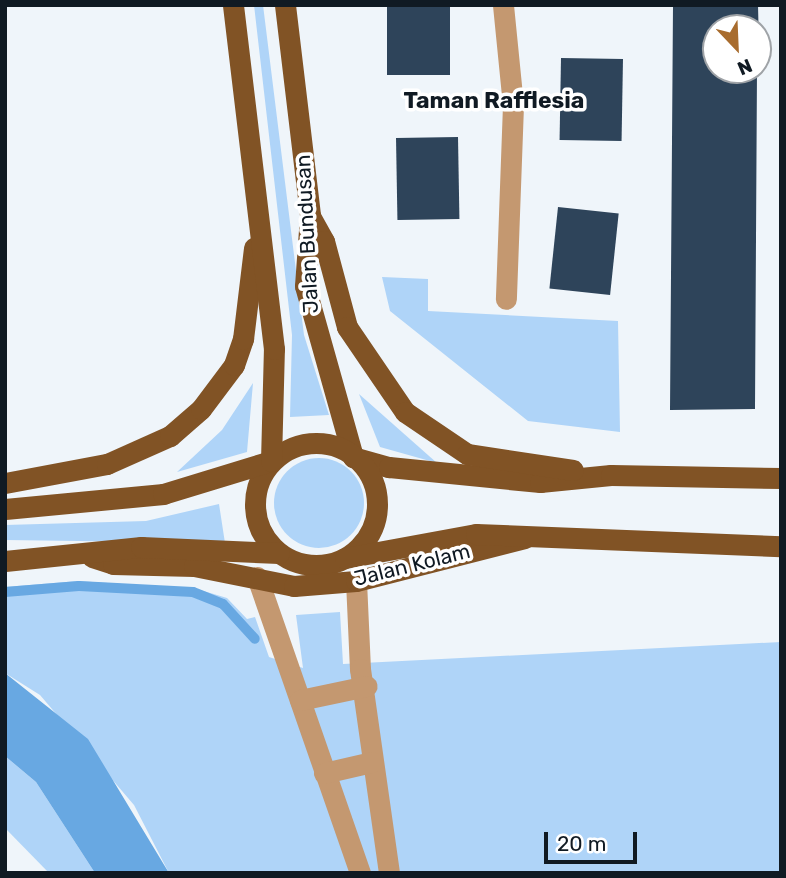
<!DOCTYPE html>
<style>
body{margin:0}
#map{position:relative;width:786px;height:878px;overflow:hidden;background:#eff5fa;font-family:Rubik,sans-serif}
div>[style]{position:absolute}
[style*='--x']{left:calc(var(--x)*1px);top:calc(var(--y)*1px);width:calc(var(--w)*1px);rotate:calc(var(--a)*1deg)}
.green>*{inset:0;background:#afd4f8}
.round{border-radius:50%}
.water>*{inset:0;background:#68a8e2}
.stream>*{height:10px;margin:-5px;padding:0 5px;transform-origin:5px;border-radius:5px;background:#68a8e2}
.building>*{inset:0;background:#2e445a;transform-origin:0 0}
.minor>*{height:21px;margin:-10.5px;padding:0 10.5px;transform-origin:10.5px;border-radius:10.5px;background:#c49870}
.major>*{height:21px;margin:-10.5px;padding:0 10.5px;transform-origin:10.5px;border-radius:10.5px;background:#815325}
.major>.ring{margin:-10.5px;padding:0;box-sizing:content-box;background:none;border:21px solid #815325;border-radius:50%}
span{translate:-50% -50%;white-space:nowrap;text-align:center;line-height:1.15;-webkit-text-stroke:7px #fff;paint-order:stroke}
.street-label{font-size:21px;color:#101a23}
.neighbourhood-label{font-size:23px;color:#101a23;font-weight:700}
.frame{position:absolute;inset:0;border:7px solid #101a23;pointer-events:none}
.north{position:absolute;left:702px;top:14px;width:70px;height:70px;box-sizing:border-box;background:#fff;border:2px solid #9fa3a7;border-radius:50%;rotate:157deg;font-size:19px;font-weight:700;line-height:28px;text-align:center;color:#101a23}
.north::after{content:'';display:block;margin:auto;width:24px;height:32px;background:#a86c2e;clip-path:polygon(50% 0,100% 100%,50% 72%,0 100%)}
.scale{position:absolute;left:544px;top:832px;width:93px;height:32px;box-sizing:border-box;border:4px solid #101a23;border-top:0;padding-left:9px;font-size:21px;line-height:24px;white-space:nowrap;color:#101a23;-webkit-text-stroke:5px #fff;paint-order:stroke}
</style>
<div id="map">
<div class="green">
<i style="clip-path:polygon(254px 5px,263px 5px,304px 335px,329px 415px,290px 417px,292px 335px)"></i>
<i style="clip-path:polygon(382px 277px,428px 279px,428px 311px,618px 321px,620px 432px,528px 421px,390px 311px)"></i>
<i style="clip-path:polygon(253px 383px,247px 452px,177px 472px,222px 430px)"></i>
<i style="clip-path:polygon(359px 394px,437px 463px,380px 447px)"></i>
<i class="round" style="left:274px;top:458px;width:90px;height:90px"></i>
<i style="clip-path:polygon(219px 504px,225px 543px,5px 540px,5px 525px,146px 521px)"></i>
<i style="clip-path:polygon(78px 581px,197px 589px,227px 598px,247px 619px,255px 617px,269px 657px,303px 668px,296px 615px,340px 612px,343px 664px,781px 642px,781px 873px,169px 873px,134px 805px,40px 695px,5px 673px,5px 587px)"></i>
<i style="clip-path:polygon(5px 756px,36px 782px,95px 873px,49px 873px,5px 828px)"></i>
</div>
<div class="water">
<i style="clip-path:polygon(5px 673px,88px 739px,169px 873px,95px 873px,36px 782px,5px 756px)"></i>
</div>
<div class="stream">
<i style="--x:5;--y:592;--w:74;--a:-4.6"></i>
<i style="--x:79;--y:586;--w:114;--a:3"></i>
<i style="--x:193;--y:592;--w:32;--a:22"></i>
<i style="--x:223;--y:604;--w:47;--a:47.6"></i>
</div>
<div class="building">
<i style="left:387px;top:5px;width:63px;height:70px"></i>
<i style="clip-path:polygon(673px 5px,758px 5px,759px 46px,758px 28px,716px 28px,716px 70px,757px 70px,755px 409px,670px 410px)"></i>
<i style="left:561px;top:58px;width:62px;height:82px;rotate:1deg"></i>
<i style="left:458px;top:137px;width:82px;height:62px;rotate:89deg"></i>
<i style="left:558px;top:207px;width:61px;height:82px;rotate:6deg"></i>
</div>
<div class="minor">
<i style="--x:503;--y:5;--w:100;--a:84.3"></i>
<i style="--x:513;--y:105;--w:194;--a:92.1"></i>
<i style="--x:257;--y:577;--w:313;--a:70.8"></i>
<i style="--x:356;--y:581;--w:88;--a:87.4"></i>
<i style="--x:360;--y:669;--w:206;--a:81.9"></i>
<i style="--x:300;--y:700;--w:68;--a:-11.8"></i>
<i style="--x:324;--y:773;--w:49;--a:-12.9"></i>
</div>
<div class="major">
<i style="--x:285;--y:5;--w:212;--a:83.2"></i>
<i style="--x:310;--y:216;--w:70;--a:94.1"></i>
<i style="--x:305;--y:286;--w:178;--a:74.3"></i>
<i style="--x:353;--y:457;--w:37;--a:16"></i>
<i style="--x:389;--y:467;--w:152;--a:5.7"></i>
<i style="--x:540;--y:482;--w:71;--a:-5.6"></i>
<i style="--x:611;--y:475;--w:170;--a:1"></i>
<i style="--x:310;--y:216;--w:29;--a:61"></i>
<i style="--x:324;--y:241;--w:89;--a:75"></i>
<i style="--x:347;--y:327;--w:103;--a:55.7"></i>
<i style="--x:405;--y:412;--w:75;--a:34.1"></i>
<i style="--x:467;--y:454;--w:107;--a:8.6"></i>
<i class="ring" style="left:255px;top:443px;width:101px;height:101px"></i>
<i style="--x:5;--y:483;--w:104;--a:-10.6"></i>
<i style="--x:107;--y:464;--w:69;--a:-24"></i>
<i style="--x:170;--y:436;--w:41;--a:-41.1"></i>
<i style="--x:201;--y:409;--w:55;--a:-53.1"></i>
<i style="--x:234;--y:365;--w:28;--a:-71"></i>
<i style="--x:243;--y:339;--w:92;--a:-83.1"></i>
<i style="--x:5;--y:509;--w:159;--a:-5.4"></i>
<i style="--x:163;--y:494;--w:113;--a:-17"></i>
<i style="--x:271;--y:461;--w:112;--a:-88.5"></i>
<i style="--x:274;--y:349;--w:346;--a:-96.8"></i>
<i style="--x:92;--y:557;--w:22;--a:18"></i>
<i style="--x:113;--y:564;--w:81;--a:1.4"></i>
<i style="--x:194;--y:566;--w:102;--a:11.3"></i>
<i style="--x:294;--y:586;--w:62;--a:-4.6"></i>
<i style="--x:356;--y:581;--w:174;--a:-14.3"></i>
<i style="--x:345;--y:558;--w:133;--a:-10.4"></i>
<i style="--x:476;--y:534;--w:305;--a:2.3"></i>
<i style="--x:5;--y:561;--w:137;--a:-5.9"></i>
<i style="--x:141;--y:547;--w:138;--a:2.5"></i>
</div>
<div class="street-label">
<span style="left:307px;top:234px;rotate:-93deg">Jalan Bundusan</span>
<span style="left:412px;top:565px;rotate:-14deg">Jalan Kolam</span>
</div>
<div class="neighbourhood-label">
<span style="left:494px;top:100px">Taman Rafflesia</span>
</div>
<div class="frame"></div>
<div class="north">N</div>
<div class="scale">20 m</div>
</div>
